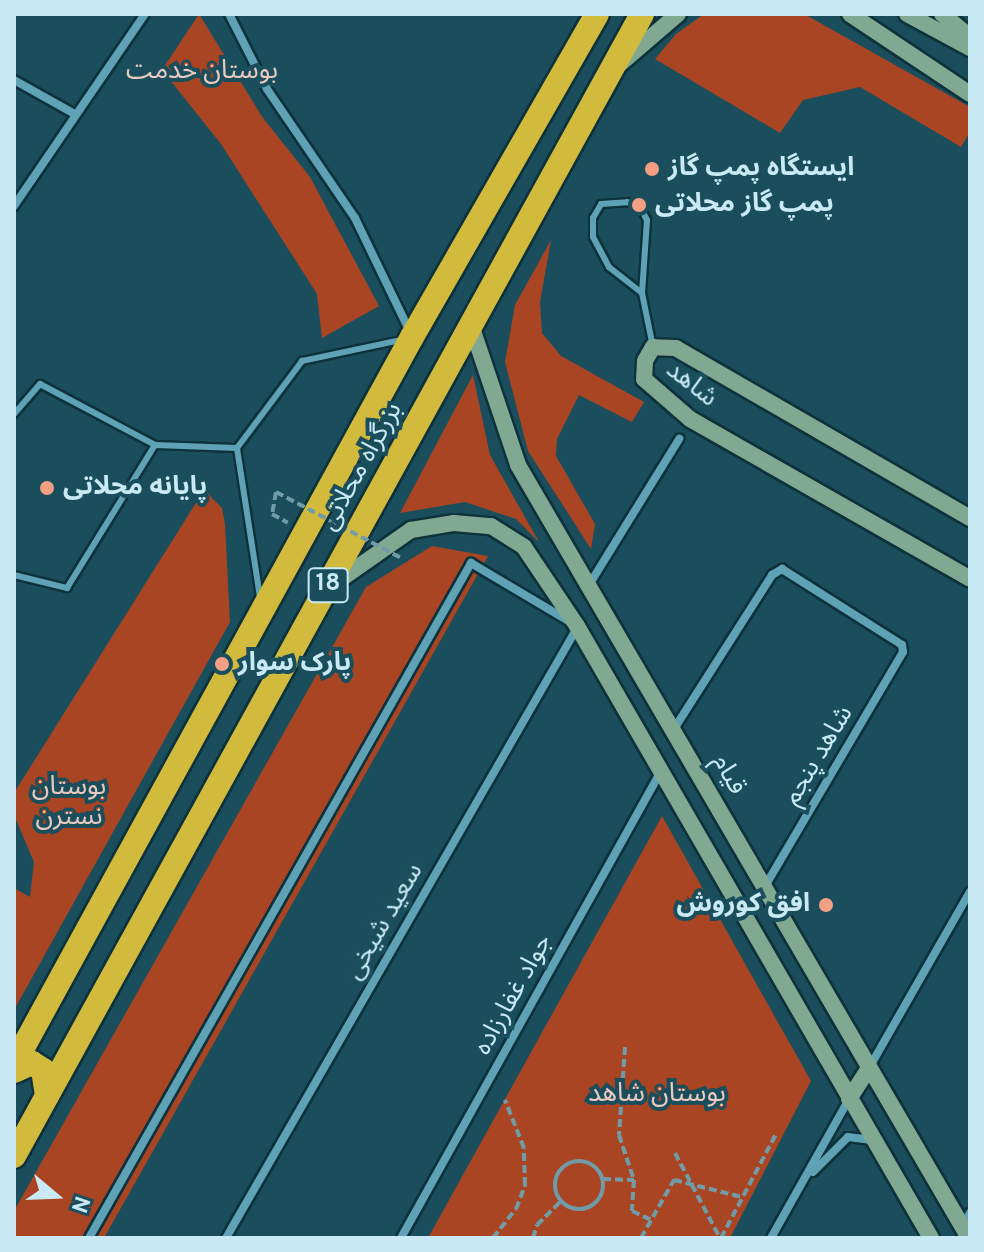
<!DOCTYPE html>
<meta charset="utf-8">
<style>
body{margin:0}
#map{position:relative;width:984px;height:1252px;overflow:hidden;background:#1a4e5c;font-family:Overpass,"Noto Sans Arabic",sans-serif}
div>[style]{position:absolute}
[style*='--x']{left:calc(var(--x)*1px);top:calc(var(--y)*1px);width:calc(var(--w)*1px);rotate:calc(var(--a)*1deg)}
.green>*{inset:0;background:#a94523}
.path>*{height:4px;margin-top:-2px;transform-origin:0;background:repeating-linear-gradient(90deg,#719ba7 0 8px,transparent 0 12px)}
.path>.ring{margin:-2px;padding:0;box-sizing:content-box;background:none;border:4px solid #719ba7;border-radius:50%}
.roads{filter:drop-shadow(2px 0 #0e323c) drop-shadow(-2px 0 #0e323c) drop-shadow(0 2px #0e323c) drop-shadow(0 -2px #0e323c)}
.lane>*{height:6px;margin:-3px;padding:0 3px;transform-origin:3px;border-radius:3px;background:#5fa2b5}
.street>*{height:8px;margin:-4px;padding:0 4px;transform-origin:4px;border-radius:4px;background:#5fa2b5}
.secondary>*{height:16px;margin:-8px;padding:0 8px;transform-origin:8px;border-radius:8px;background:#81a991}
.highway>*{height:24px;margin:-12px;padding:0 12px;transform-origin:12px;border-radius:12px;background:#d1ba3c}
.path-bridge>*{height:4px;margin-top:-2px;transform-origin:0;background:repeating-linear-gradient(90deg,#719ba7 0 8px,transparent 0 12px)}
.dots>*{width:22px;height:22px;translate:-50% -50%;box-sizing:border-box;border:4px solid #1a4e5c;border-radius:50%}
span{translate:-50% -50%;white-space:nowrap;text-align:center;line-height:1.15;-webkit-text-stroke:8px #1a4e5c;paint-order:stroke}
.shield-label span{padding:2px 6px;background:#1a4e5c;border:2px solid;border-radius:6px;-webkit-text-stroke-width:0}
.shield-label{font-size:24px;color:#c9eaf4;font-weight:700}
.park-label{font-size:26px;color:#eacac0}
.poi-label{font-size:26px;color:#c9eaf4;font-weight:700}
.left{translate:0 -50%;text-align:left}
.right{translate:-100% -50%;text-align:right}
.street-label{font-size:26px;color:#c9eaf4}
.frame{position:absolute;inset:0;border:16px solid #c9eaf4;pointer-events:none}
.north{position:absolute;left:16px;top:1156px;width:80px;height:80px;-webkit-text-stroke:6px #1a4e5c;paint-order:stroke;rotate:109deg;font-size:22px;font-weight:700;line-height:32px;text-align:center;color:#c9eaf4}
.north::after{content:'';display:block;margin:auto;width:28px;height:36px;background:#c9eaf4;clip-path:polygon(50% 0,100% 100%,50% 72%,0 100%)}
</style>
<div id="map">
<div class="green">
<i style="clip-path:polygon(199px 14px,263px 118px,310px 177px,379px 306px,322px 338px,317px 294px,221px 144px,162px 70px)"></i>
<i style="clip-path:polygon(704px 14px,804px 14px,970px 107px,970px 132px,961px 147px,860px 87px,803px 100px,780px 133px,655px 59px,676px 34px)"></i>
<i style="clip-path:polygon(551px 240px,540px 302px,542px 333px,561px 356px,644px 402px,632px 422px,579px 395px,557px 439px,556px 456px,595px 524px,591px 549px,528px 451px,505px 362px,515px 305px)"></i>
<i style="clip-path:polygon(473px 375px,490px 455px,539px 542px,516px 519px,465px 502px,400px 513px)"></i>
<i style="clip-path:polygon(204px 490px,222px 508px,225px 524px,230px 622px,14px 1010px,14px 888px,30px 897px,34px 862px,14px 815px,14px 793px)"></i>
<i style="clip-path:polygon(432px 546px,488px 556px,104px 1238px,14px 1238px,14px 1211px,366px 587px)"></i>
<i style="clip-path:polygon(662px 816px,811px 1081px,730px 1238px,428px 1238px)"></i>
</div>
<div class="path">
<i style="--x:276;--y:492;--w:22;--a:100"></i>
<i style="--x:272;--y:514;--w:18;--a:29"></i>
<i style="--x:625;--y:1047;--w:88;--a:93.9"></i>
<i style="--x:619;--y:1135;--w:47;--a:71.6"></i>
<i style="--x:634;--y:1180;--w:31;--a:94"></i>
<i style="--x:632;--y:1211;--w:21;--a:25"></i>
<i style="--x:675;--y:1153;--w:96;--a:62.1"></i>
<i class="ring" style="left:555px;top:1161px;width:44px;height:44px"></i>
<i style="--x:603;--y:1179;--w:31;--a:2"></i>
<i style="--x:493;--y:1238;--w:37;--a:-52"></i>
<i style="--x:516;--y:1209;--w:26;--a:-69"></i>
<i style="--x:525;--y:1185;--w:37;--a:-92"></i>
<i style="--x:524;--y:1148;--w:52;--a:-111.6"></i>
<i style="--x:533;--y:1238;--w:14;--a:-73"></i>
<i style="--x:537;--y:1225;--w:34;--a:-45"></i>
<i style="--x:641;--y:1238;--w:67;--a:-60.4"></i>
<i style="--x:674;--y:1180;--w:70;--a:14"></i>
<i style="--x:721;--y:1238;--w:118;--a:-62.1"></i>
</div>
<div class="roads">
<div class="lane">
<i style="--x:642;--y:293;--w:42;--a:-141.8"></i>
<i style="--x:609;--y:267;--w:34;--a:-118"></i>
<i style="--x:593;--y:237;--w:19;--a:-90"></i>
<i style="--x:593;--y:218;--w:16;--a:-60"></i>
<i style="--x:601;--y:204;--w:26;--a:-4"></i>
<i style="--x:627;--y:202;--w:14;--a:21"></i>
<i style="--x:640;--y:207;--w:15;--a:62"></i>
<i style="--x:647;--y:220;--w:73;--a:93.9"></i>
<i style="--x:642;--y:293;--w:55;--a:78.5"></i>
<i style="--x:14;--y:414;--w:40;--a:-49"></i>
<i style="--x:40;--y:384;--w:130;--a:27.9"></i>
<i style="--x:155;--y:445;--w:82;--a:2.1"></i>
<i style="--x:14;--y:575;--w:55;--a:13.8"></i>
<i style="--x:67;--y:588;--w:168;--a:-58.4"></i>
<i style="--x:260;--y:597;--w:151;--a:-98.8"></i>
<i style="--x:237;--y:448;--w:109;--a:-53.2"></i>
<i style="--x:302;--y:361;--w:101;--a:-12"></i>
</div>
<div class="street">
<i style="--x:229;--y:14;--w:84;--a:63.1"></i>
<i style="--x:267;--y:89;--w:156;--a:55.7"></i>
<i style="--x:355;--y:218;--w:127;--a:64.2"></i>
<i style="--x:14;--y:80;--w:68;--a:29.2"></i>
<i style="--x:14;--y:206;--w:232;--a:-55.7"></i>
<i style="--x:589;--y:585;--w:172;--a:-58.3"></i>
<i style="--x:674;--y:729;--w:183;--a:-57.5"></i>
<i style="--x:772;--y:575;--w:12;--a:-31"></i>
<i style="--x:782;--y:569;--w:142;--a:32.3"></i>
<i style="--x:902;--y:645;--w:7;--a:82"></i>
<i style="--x:903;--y:652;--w:272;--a:120.5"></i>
<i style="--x:869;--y:1068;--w:203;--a:-60.2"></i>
<i style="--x:813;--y:1172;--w:49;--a:-45"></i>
<i style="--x:848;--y:1137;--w:24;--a:7"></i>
<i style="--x:963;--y:1226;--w:15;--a:-62"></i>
<i style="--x:89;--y:1238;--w:776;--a:-60.49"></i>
<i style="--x:471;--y:563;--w:112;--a:30.7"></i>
<i style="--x:226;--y:1238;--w:704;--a:-60.08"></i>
<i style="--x:401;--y:1238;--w:534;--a:-60.89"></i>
<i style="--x:771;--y:1238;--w:159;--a:-60.7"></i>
</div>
<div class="secondary">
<i style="--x:850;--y:14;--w:144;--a:33.7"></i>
<i style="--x:907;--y:14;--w:72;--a:28.4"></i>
<i style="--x:942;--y:14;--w:36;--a:39"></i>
<i style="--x:621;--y:63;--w:75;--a:-40.7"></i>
<i style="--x:471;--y:325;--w:148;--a:71.4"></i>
<i style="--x:518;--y:465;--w:895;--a:59.74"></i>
<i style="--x:970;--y:518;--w:340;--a:-150"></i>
<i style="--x:676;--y:348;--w:23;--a:-178"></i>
<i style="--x:653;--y:347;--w:16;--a:120"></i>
<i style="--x:645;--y:361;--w:18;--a:93"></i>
<i style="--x:644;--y:379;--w:61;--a:41"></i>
<i style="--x:690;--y:419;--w:322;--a:29.7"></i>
<i style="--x:331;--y:586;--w:98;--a:-35"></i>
<i style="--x:411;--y:530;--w:44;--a:-9.2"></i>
<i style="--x:454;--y:523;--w:37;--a:5"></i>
<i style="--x:491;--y:526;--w:39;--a:32"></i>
<i style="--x:524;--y:547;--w:95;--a:56.1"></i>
<i style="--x:577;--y:626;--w:707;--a:59.95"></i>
<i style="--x:849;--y:1099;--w:37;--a:-57"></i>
</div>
<div class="highway">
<i style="--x:14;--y:1064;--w:829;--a:-61.3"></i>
<i style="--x:412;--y:337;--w:372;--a:-60.2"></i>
<i style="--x:14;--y:1071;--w:20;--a:-24"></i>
<i style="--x:32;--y:1063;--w:13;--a:32"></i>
<i style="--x:43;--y:1070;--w:26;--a:81"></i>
<i style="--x:14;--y:1156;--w:1303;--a:-61.19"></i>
</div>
</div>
<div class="path-bridge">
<i style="--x:276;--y:492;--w:141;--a:27.8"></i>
</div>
<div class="dots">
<i style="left:652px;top:169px;background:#f39f84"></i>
<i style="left:639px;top:205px;background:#f39f84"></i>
<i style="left:47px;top:488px;background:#f39f84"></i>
<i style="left:222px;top:664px;background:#f39f84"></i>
<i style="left:826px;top:905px;background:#f39f84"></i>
</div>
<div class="shield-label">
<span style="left:328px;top:585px">18</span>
</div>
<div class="park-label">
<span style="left:202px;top:72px">بوستان خدمت</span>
<span style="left:69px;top:803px">بوستان<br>نسترن</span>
<span style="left:657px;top:1095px">بوستان شاهد</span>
</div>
<div class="poi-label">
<span class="left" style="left:668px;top:169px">ایستگاه پمپ گاز</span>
<span class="left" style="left:655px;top:205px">پمپ گاز محلاتی</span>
<span class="left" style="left:63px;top:488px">پایانه محلاتی</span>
<span class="left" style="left:238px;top:664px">پارک سوار</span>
<span class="right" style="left:810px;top:905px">افق کوروش</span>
</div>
<div class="street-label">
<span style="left:691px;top:385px;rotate:38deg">شاهد</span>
<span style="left:362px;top:467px;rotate:-61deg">بزرگراه محلاتی</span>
<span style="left:819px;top:756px;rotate:-59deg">شاهد پنجم</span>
<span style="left:728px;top:775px;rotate:60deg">قیام</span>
<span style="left:385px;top:922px;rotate:-60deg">سعید شیخی</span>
<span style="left:514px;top:995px;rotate:-61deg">جواد غفارزاده</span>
</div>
<div class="frame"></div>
<div class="north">N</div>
</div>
